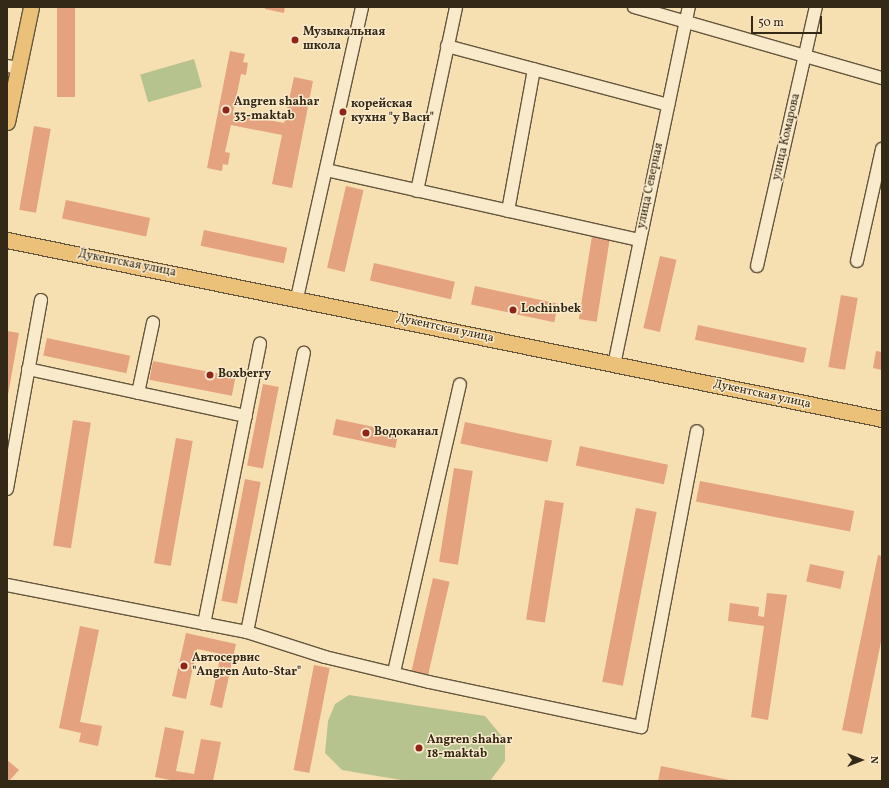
<!DOCTYPE html>
<meta charset="utf-8">
<style>
body{margin:0}
#map{position:relative;width:889px;height:788px;overflow:hidden;background:#f6dfb1;font-family:Vollkorn,serif}
div>[style]{position:absolute}
[style*='--x']{left:calc(var(--x)*1px);top:calc(var(--y)*1px);width:calc(var(--w)*1px);rotate:calc(var(--a)*1deg)}
.green>*{inset:0;background:#b7c38f;transform-origin:0 0}
.building>*{inset:0;background:#e5a27f;transform-origin:0 0}
.roads{filter:drop-shadow(1px 0 #64563d) drop-shadow(-1px 0 #64563d) drop-shadow(0 1px #64563d) drop-shadow(0 -1px #64563d)}
.minor>*{height:12px;margin:-6px;padding:0 6px;transform-origin:6px;border-radius:6px;background:#f9eacc}
.major>*{height:15px;margin:-7.5px;padding:0 7.5px;transform-origin:7.5px;border-radius:7.5px;background:#ebc078}
.dots>*{width:11px;height:11px;translate:-50% -50%;box-sizing:border-box;border:2px solid #f9eacc;border-radius:50%}
span{translate:-50% -50%;white-space:nowrap;text-align:center;line-height:1.15;-webkit-text-stroke:3px #f9eacc;paint-order:stroke}
.poi-label{font-size:12px;color:#342816;font-weight:700}
.left{translate:0 -50%;text-align:left}
.street-label{font-size:12px;color:#342816}
.frame{position:absolute;inset:0;border:8px solid #342816;pointer-events:none}
.north{position:absolute;left:841px;top:740px;width:40px;height:40px;-webkit-text-stroke:3px #f9eacc;paint-order:stroke;rotate:90deg;font-size:11px;font-weight:700;line-height:16px;text-align:center;color:#342816}
.north::after{content:'';display:block;margin:auto;width:14px;height:18px;background:#342816;clip-path:polygon(50% 0,100% 100%,50% 72%,0 100%)}
.scale{position:absolute;left:751px;top:16px;width:71px;height:18px;box-sizing:border-box;border:2px solid #342816;border-top:0;padding-left:5px;font-size:12px;line-height:14px;white-space:nowrap;color:#342816;-webkit-text-stroke:3px #f9eacc;paint-order:stroke}
</style>
<div id="map">
<div class="green">
<i style="left:194px;top:59px;width:29px;height:56px;rotate:74deg"></i>
<i style="clip-path:polygon(349px 695px,485px 716px,505px 740px,505px 761px,490px 781px,407px 781px,342px 770px,325px 753px,328px 721px,335px 704px)"></i>
</div>
<div class="building">
<i style="left:57px;top:7px;width:18px;height:90px"></i>
<i style="clip-path:polygon(265px 7px,285px 7px,284px 13px,265px 9px)"></i>
<i style="clip-path:polygon(230px 51px,245px 54px,243px 62px,248px 63px,246px 75px,241px 74px,233px 113px,284px 123px,294px 77px,313px 81px,292px 188px,272px 184px,282px 135px,231px 125px,225px 152px,230px 153px,228px 165px,223px 164px,222px 171px,207px 168px)"></i>
<i style="left:34px;top:126px;width:17px;height:85px;rotate:10deg"></i>
<i style="left:346px;top:186px;width:18px;height:84px;rotate:13deg"></i>
<i style="left:66px;top:200px;width:86px;height:19px;rotate:12deg"></i>
<i style="left:204px;top:230px;width:85px;height:16px;rotate:12deg"></i>
<i style="left:592px;top:236px;width:18px;height:84px;rotate:9deg"></i>
<i style="left:660px;top:256px;width:17px;height:74px;rotate:13deg"></i>
<i style="left:374px;top:263px;width:83px;height:18px;rotate:13deg"></i>
<i style="left:475px;top:286px;width:85px;height:19px;rotate:12deg"></i>
<i style="left:841px;top:295px;width:17px;height:73px;rotate:10deg"></i>
<i style="left:698px;top:325px;width:111px;height:15px;rotate:12deg"></i>
<i style="clip-path:polygon(7px 331px,19px 333px,8px 395px,7px 395px)"></i>
<i style="left:47px;top:338px;width:85px;height:18px;rotate:12deg"></i>
<i style="clip-path:polygon(876px 351px,882px 352px,882px 370px,873px 368px)"></i>
<i style="left:153px;top:361px;width:84px;height:19px;rotate:11deg"></i>
<i style="left:263px;top:384px;width:16px;height:83px;rotate:11deg"></i>
<i style="left:336px;top:419px;width:64px;height:16px;rotate:12deg"></i>
<i style="left:73px;top:420px;width:18px;height:127px;rotate:9deg"></i>
<i style="left:465px;top:422px;width:89px;height:22px;rotate:12deg"></i>
<i style="left:176px;top:438px;width:17px;height:127px;rotate:10deg"></i>
<i style="left:580px;top:446px;width:90px;height:20px;rotate:12deg"></i>
<i style="left:454px;top:468px;width:19px;height:95px;rotate:9deg"></i>
<i style="left:245px;top:479px;width:16px;height:124px;rotate:11deg"></i>
<i style="left:700px;top:481px;width:157px;height:21px;rotate:11deg"></i>
<i style="left:545px;top:500px;width:19px;height:121px;rotate:9deg"></i>
<i style="left:636px;top:508px;width:21px;height:177px;rotate:11deg"></i>
<i style="clip-path:polygon(878px 555px,882px 556px,882px 637px,862px 734px,842px 730px)"></i>
<i style="left:810px;top:564px;width:35px;height:18px;rotate:12deg"></i>
<i style="left:433px;top:578px;width:17px;height:96px;rotate:13deg"></i>
<i style="clip-path:polygon(767px 593px,787px 595px,768px 720px,751px 717px,764px 626px,728px 621px,730px 603px,759px 607px,758px 616px,764px 617px)"></i>
<i style="clip-path:polygon(80px 626px,99px 630px,80px 722px,102px 726px,98px 746px,79px 742px,81px 733px,59px 728px)"></i>
<i style="clip-path:polygon(186px 633px,236px 644px,222px 708px,210px 705px,221px 654px,197px 649px,186px 699px,172px 696px)"></i>
<i style="left:314px;top:665px;width:16px;height:107px;rotate:11deg"></i>
<i style="clip-path:polygon(165px 727px,184px 731px,176px 771px,194px 774px,201px 739px,221px 742px,213px 781px,175px 781px,155px 777px)"></i>
<i style="clip-path:polygon(7px 760px,19px 770px,9px 781px,7px 781px)"></i>
<i style="clip-path:polygon(661px 766px,729px 780px,729px 781px,658px 781px)"></i>
</div>
<div class="roads">
<div class="minor">
<i style="--x:634;--y:7;--w:258;--a:16"></i>
<i style="--x:447;--y:46;--w:229;--a:14.9"></i>
<i style="--x:7;--y:66;--w:11;--a:10"></i>
<i style="--x:326;--y:170;--w:321;--a:12.6"></i>
<i style="--x:417;--y:191;--w:188;--a:-78"></i>
<i style="--x:508;--y:211;--w:144;--a:-79.6"></i>
<i style="--x:857;--y:261;--w:115;--a:-77.4"></i>
<i style="--x:757;--y:266;--w:266;--a:-77.2"></i>
<i style="--x:297;--y:298;--w:298;--a:-77.4"></i>
<i style="--x:614;--y:365;--w:366;--a:-78.2"></i>
<i style="--x:28;--y:369;--w:223;--a:12.2"></i>
<i style="--x:138;--y:393;--w:72;--a:-77.9"></i>
<i style="--x:7;--y:489;--w:192;--a:-79.8"></i>
<i style="--x:7;--y:585;--w:245;--a:11.1"></i>
<i style="--x:247;--y:632;--w:82;--a:17.8"></i>
<i style="--x:325;--y:657;--w:107;--a:13.5"></i>
<i style="--x:429;--y:682;--w:217;--a:12"></i>
<i style="--x:641;--y:727;--w:301;--a:-79.3"></i>
<i style="--x:204;--y:624;--w:286;--a:-78.7"></i>
<i style="--x:247;--y:632;--w:285;--a:-78.5"></i>
<i style="--x:394;--y:672;--w:295;--a:-77.1"></i>
</div>
<div class="major">
<i style="--x:7;--y:122;--w:117;--a:-78.2"></i>
<i style="--x:7;--y:240;--w:893;--a:11.56"></i>
</div>
</div>
<div class="dots">
<i style="left:295px;top:40px;background:#8f2418"></i>
<i style="left:226px;top:110px;background:#8f2418"></i>
<i style="left:343px;top:112px;background:#8f2418"></i>
<i style="left:513px;top:310px;background:#8f2418"></i>
<i style="left:210px;top:375px;background:#8f2418"></i>
<i style="left:366px;top:433px;background:#8f2418"></i>
<i style="left:184px;top:666px;background:#8f2418"></i>
<i style="left:419px;top:748px;background:#8f2418"></i>
</div>
<div class="poi-label">
<span class="left" style="left:303px;top:40px">Музыкальная<br>школа</span>
<span class="left" style="left:234px;top:110px">Angren shahar<br>33-maktab</span>
<span class="left" style="left:351px;top:112px">корейская<br>кухня "у Васи"</span>
<span class="left" style="left:521px;top:310px">Lochinbek</span>
<span class="left" style="left:218px;top:375px">Boxberry</span>
<span class="left" style="left:374px;top:433px">Водоканал</span>
<span class="left" style="left:192px;top:666px">Автосервис<br>"Angren Auto-Star"</span>
<span class="left" style="left:427px;top:748px">Angren shahar<br>18-maktab</span>
</div>
<div class="street-label">
<span style="left:787px;top:137px;rotate:-77deg">улица Комарова</span>
<span style="left:651px;top:186px;rotate:-78deg">улица Северная</span>
<span style="left:127px;top:264px;rotate:11deg">Дукентская улица</span>
<span style="left:445px;top:329px;rotate:12deg">Дукентская улица</span>
<span style="left:762px;top:395px;rotate:12deg">Дукентская улица</span>
</div>
<div class="frame"></div>
<div class="north">N</div>
<div class="scale">50 m</div>
</div>
